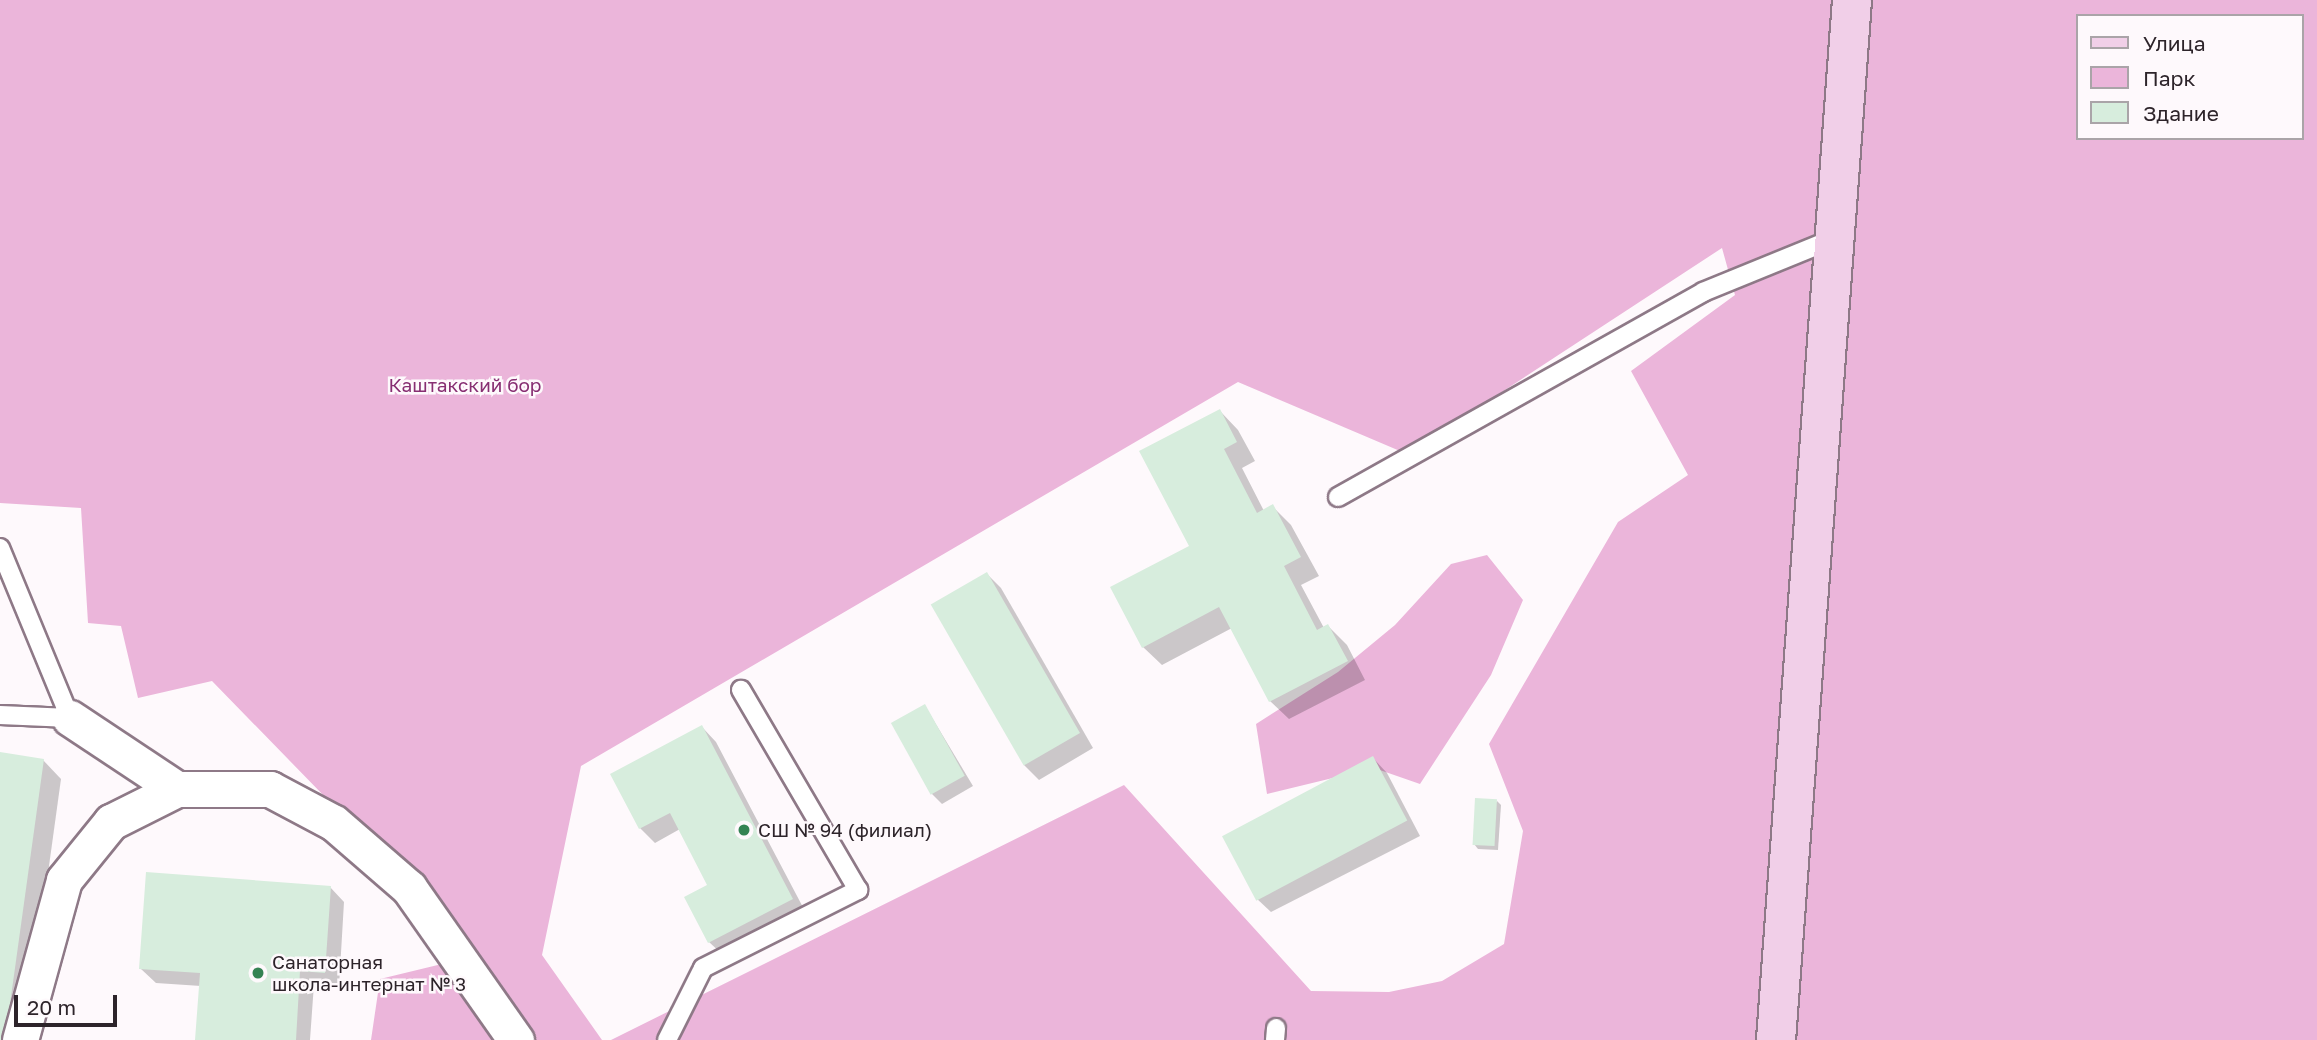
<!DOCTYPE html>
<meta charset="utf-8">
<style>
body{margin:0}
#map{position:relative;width:2317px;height:1040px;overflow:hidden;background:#fef9fc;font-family:"Golos Text",sans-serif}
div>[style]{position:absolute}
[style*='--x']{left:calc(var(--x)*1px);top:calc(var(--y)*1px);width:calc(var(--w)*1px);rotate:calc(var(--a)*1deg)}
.green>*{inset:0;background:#ebb5da}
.shadow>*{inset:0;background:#0003}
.building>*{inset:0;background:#d7eddd;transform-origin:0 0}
.roads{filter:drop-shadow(2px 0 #8e7987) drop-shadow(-2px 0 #8e7987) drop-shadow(0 2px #8e7987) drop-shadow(0 -2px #8e7987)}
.service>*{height:18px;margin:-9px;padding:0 9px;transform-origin:9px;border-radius:9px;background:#fff}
.minor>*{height:35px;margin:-17.5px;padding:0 17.5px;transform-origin:17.5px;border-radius:17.5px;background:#fff}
.secondary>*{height:38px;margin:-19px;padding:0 19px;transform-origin:19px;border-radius:19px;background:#f1cfe8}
.dots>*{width:19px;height:19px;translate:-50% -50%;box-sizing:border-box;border:4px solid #fef9fc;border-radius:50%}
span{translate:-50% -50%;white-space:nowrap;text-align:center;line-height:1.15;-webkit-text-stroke:5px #fef9fc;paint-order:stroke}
.park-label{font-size:19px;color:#872e72}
.poi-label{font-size:19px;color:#2d242a}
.left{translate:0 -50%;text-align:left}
.legend{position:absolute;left:2076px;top:14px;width:228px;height:126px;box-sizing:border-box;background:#fef9fc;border:2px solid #aaa4a8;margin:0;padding:9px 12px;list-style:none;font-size:21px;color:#2d242a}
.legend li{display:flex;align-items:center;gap:14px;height:35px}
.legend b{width:35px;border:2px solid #aaa4a8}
.scale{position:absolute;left:14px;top:995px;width:103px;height:32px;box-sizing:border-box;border:4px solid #2d242a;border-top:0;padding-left:9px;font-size:21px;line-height:24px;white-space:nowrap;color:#2d242a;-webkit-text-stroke:5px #fef9fc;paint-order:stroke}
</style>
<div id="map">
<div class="green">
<i style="clip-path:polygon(evenodd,0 0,2317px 0,2317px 1040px,611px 1040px,1124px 785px,1311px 991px,1389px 992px,1442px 981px,1504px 944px,1523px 831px,1489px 744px,1618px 522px,1688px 475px,1631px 371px,1735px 295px,1722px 248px,1407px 454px,1238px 382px,581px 766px,542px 955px,602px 1040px,371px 1040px,380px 979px,479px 955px,212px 681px,138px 698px,121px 626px,88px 623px,81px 508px,0 503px,0 0,2077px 16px,2301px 16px,2301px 138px,2077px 138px,2077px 16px)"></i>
<i style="clip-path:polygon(1487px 555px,1523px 600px,1491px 675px,1420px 784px,1374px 768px,1267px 794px,1256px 724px,1338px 672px,1395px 625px,1451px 564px)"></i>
</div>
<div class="shadow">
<i style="clip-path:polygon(1220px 411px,1238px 430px,1255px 461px,1242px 468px,1264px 511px,1273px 507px,1291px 525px,1319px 576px,1301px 585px,1324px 628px,1328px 626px,1347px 645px,1365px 680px,1289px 719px,1270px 701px,1232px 628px,1162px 665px,1143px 647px,1191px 546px)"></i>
<i style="clip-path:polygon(987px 574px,1001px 588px,1093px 748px,1039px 780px,1024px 765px)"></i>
<i style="clip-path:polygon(925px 706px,973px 786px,942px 804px,932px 794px)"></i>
<i style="clip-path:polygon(702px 727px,716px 742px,806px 913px,724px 956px,709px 942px,710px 885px,680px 829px,655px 843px,640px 828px)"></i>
<i style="clip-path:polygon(0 754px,43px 760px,61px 779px,25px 1040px,0 1040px)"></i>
<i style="clip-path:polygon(1373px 758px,1387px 773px,1420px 836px,1271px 912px,1256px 898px)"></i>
<i style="clip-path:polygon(1497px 801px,1501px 805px,1498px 850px,1478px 849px,1474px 844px)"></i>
<i style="clip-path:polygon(330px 887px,344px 902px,339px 987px,314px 984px,310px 1040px,197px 1040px,201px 986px,156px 983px,141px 969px)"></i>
</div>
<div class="building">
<i style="clip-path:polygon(1220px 409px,1237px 442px,1224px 449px,1257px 513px,1273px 504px,1301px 557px,1284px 566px,1317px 630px,1328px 624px,1348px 661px,1269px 702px,1219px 607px,1142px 648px,1110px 587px,1189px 546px,1139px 451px)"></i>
<i style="left:987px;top:572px;width:186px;height:65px;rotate:60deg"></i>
<i style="left:925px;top:704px;width:82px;height:39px;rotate:61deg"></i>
<i style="clip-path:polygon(702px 725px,793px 899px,708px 943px,684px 897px,707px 885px,670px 813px,639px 829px,610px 774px)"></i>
<i style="clip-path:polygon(0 752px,44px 759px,5px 1040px,0 1040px)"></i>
<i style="left:1373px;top:756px;width:73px;height:171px;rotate:62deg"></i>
<i style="left:1475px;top:798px;width:22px;height:47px;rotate:3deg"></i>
<i style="clip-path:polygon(146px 872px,331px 886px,325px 973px,300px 971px,296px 1040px,195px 1040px,200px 973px,139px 969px)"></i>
</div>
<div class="roads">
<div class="service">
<i style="--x:1338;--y:497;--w:419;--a:-29.3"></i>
<i style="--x:1703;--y:292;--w:143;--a:-22.2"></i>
<i style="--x:0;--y:548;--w:184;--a:67.6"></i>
<i style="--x:70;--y:718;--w:70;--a:-177.5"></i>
<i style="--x:667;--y:1040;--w:80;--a:-63.4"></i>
<i style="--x:703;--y:968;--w:174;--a:-26.7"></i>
<i style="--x:858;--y:890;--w:232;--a:-120.3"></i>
<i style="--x:1275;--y:1040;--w:12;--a:-85"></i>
</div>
<div class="minor">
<i style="--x:70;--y:718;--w:128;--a:33.6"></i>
<i style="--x:20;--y:1040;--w:166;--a:-74.6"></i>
<i style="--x:64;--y:880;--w:75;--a:-51"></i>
<i style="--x:111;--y:822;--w:74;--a:-26.6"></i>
<i style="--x:177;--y:789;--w:93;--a:0"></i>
<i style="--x:270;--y:789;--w:72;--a:28"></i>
<i style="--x:334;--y:823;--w:99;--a:40.9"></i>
<i style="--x:409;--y:888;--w:186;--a:54.9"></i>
</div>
<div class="secondary">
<i style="--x:1776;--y:1040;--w:1043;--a:-85.82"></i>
</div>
</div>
<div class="dots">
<i style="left:744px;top:830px;background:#348353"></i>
<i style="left:258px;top:973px;background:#348353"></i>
</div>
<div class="park-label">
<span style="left:465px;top:385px">Каштакский бор</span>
</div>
<div class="poi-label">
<span class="left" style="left:758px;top:830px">СШ № 94 (филиал)</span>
<span class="left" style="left:272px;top:973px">Санаторная<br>школа-интернат № 3</span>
</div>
<ul class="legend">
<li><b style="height:9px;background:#f1cfe8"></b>Улица</li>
<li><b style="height:19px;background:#ebb5da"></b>Парк</li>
<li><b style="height:19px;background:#d7eddd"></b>Здание</li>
</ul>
<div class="scale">20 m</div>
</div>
